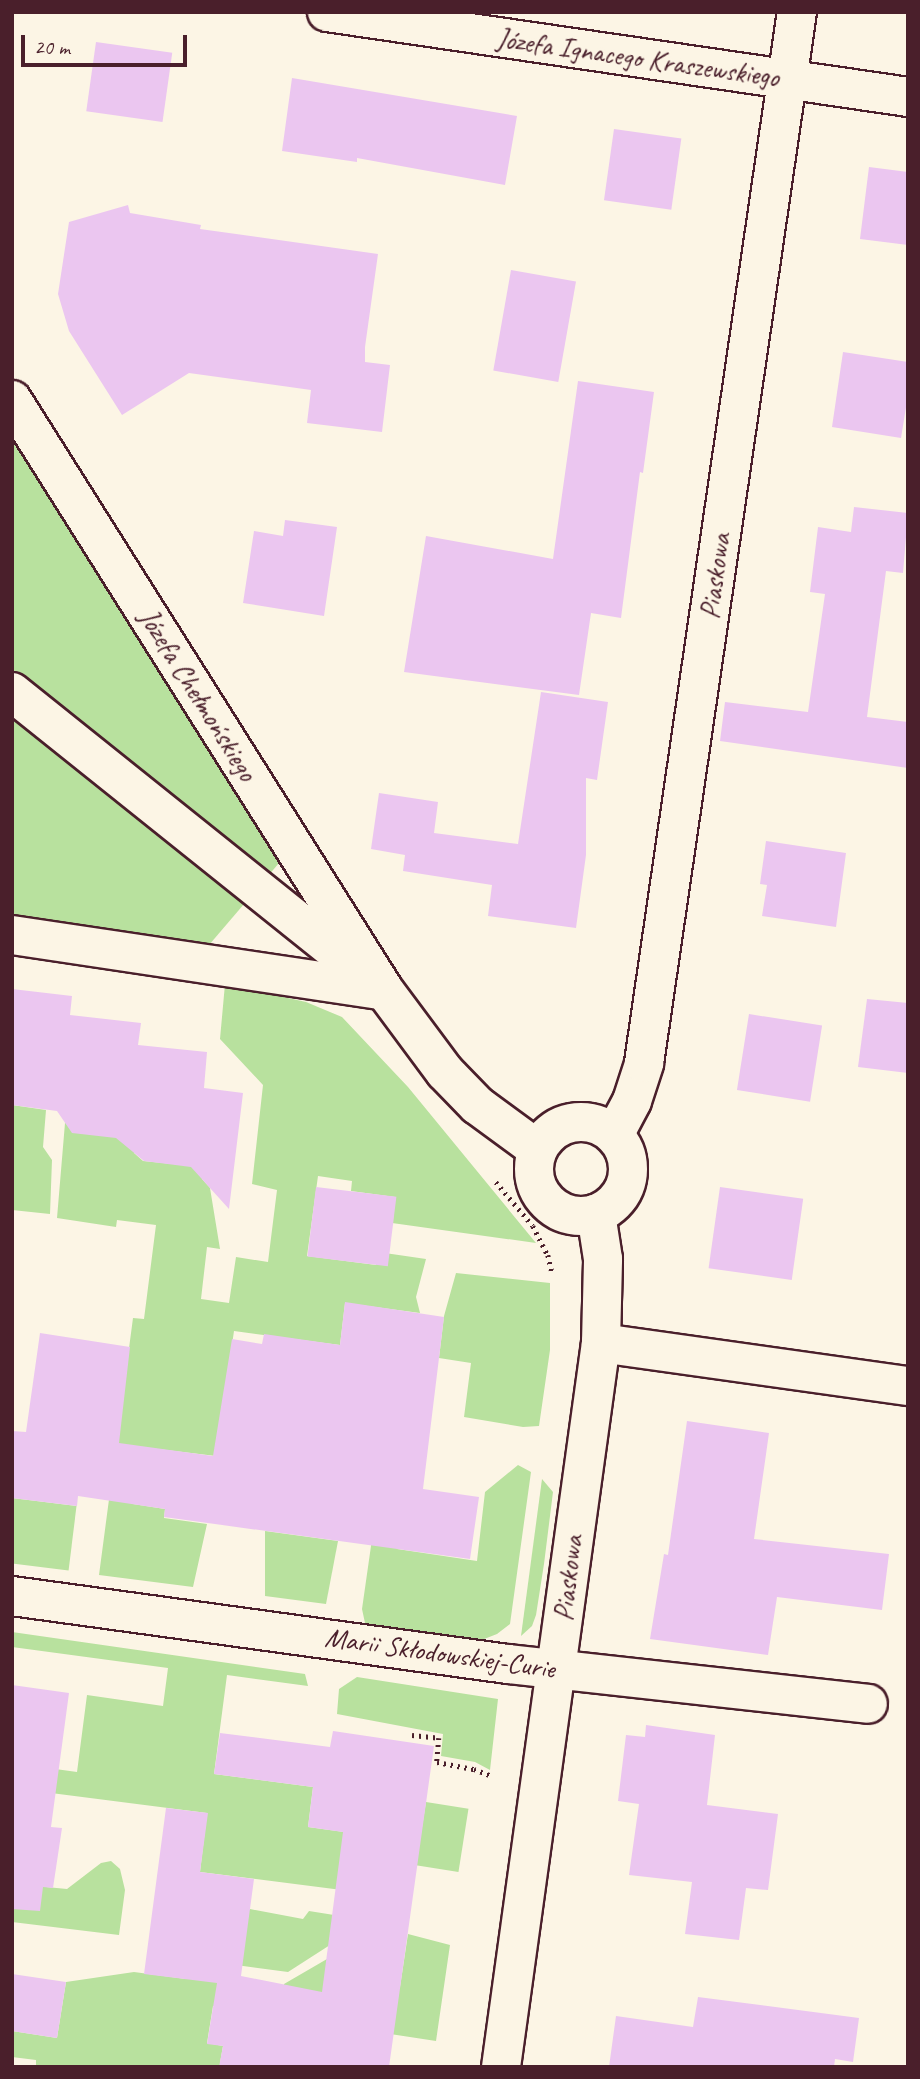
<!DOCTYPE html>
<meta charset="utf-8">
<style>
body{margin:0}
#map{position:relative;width:920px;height:2079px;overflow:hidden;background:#fcf5e5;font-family:Caveat,sans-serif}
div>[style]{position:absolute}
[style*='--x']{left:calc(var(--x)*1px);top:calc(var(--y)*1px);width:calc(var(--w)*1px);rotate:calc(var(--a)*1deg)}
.green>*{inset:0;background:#b8e19e;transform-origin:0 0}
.building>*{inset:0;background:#ebc6f0;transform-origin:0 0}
.path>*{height:4.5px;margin-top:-2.25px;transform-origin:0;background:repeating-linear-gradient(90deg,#4a1f2b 0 2px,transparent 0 7px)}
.roads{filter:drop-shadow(2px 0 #4a1f2b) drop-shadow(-2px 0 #4a1f2b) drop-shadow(0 2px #4a1f2b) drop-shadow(0 -2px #4a1f2b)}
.minor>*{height:38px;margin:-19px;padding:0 19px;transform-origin:19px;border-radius:19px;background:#fcf5e5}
.minor>.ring{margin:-19px;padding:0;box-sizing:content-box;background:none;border:38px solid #fcf5e5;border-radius:50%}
span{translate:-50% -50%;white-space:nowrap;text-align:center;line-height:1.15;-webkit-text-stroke:5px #fcf5e5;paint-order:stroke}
.street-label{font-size:28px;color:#4a1f2b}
.frame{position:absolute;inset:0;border:14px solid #4a1f2b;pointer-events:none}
.scale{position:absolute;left:21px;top:35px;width:166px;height:32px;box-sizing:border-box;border:4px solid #4a1f2b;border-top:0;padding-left:9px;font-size:21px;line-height:24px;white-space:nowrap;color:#4a1f2b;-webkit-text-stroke:5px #fcf5e5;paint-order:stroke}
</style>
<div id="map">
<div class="green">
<i style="clip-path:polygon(12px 413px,291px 849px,209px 945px,12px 916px)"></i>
<i style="clip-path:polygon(225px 984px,306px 1002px,342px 1017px,408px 1087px,536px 1243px,392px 1223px,395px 1197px,351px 1191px,352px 1181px,318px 1176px,307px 1256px,376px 1265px,378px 1252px,426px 1259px,416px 1297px,420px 1313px,345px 1303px,340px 1345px,234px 1331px,216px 1456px,141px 1447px,133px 1504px,165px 1509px,164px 1518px,207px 1524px,193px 1587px,99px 1575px,133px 1318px,144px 1319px,156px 1225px,117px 1220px,116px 1227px,57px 1218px,65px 1123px,135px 1140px,134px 1153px,143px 1161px,203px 1167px,202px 1179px,210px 1188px,220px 1249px,207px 1247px,201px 1299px,229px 1303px,236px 1257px,268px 1262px,277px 1190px,252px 1184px,263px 1085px,220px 1039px)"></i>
<i style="clip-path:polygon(12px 1105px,46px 1110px,43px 1147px,52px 1160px,50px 1214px,12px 1210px)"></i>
<i style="clip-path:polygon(456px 1273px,550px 1283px,550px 1350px,539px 1426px,523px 1427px,464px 1417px,471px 1363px,439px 1358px,444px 1316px)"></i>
<i style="clip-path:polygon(518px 1465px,531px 1472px,510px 1624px,497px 1634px,479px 1641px,371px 1627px,365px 1623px,362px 1609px,380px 1483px,397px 1549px,477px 1561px,485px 1492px)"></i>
<i style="clip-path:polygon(542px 1479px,553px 1492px,544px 1564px,536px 1615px,532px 1626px,521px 1636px)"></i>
<i style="left:12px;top:1498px;width:65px;height:65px;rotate:7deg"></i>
<i style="clip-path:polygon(265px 1531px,338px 1541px,326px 1604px,265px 1596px)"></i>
<i style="clip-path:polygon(12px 1632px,305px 1674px,308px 1686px,227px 1675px,214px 1774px,313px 1787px,308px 1827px,344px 1832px,373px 1894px,200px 1872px,207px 1813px,12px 1788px,12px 1763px,77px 1772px,87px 1695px,163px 1706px,168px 1668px,12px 1647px)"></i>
<i style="clip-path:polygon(357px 1677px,498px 1699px,490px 1770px,475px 1762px,441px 1756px,443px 1734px,337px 1714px,339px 1689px)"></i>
<i style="left:426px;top:1802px;width:43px;height:64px;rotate:9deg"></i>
<i style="clip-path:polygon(111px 1861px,120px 1869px,125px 1890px,119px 1935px,12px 1922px,12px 1880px,15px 1884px,67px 1889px,101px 1863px)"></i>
<i style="clip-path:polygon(250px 1909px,303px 1919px,309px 1911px,334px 1915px,330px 1945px,288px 1972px,236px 1965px,230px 2008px,213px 2006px,207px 2043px,223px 2046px,220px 2063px,240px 2067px,36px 2067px,36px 2060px,12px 2057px,12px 2031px,57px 2038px,66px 1982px,134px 1972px,186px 1979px)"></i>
<i style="clip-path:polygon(408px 1934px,450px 1945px,436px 2041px,279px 2017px,284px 1984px,327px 1959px,400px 1987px)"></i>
</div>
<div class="building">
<i style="left:96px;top:42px;width:77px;height:70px;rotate:8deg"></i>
<i style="clip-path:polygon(292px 78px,517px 116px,505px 185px,357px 158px,357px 162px,282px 151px)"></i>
<i style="left:614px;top:129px;width:68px;height:72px;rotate:8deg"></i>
<i style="clip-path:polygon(869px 167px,908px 172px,908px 245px,860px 239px)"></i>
<i style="clip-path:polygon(128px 205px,130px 213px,201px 225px,200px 229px,378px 254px,365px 347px,365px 362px,390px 365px,382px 432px,307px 423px,311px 390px,189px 373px,122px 415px,69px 331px,58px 294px,69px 222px)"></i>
<i style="left:511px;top:270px;width:66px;height:102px;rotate:10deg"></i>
<i style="clip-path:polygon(843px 352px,908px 362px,908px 395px,901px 438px,832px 427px)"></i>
<i style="clip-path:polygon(578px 381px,654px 392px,643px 473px,640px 472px,621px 618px,591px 613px,579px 695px,404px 672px,426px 536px,553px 559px)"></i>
<i style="clip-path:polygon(854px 507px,908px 513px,903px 573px,886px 571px,867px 717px,908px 722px,908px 768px,720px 741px,725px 702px,808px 712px,825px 594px,810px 592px,818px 527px,851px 532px)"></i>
<i style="clip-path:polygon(285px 520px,337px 527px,324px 616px,243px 603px,254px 531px,283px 536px)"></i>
<i style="clip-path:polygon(541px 692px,608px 702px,597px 780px,586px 778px,586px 855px,576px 928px,488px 916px,492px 885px,403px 871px,405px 855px,371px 849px,379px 793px,438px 802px,434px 833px,518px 844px)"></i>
<i style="clip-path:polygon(766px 841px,846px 853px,836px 927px,762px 916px,767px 885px,760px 884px)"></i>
<i style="clip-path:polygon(12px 989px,72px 996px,70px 1015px,141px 1023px,138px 1045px,207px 1052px,204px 1088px,243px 1093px,229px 1209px,191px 1167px,144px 1161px,116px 1138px,72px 1133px,57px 1111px,12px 1105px)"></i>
<i style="clip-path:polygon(867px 999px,908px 1003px,908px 1073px,858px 1067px)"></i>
<i style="left:749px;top:1014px;width:74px;height:77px;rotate:9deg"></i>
<i style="left:316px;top:1187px;width:81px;height:70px;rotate:7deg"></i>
<i style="left:720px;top:1187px;width:84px;height:82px;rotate:8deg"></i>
<i style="clip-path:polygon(345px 1302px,444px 1317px,423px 1489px,479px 1497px,470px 1559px,164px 1517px,165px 1509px,78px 1496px,77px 1506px,12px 1498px,12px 1431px,26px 1432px,40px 1333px,130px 1347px,119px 1443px,213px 1456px,232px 1339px,262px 1344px,264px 1334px,340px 1345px)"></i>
<i style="clip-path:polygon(687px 1421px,769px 1433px,754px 1539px,889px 1554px,882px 1610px,777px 1597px,768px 1655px,650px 1639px,664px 1554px,668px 1555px)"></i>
<i style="clip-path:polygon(12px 1685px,69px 1693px,51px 1827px,62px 1828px,53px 1888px,43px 1887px,40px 1911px,12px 1909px)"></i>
<i style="clip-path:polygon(646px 1725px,715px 1735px,707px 1805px,778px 1814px,768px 1890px,746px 1888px,739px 1940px,685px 1934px,692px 1882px,629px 1875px,639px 1804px,618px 1801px,626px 1735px,645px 1737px)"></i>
<i style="clip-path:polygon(333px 1731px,434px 1746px,389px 2067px,219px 2067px,223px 2046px,207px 2044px,217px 1983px,144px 1974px,166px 1808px,208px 1813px,200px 1872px,254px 1879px,241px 1976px,322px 1992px,343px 1832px,308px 1827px,313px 1787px,214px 1774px,220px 1733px,330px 1747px)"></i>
<i style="clip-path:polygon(12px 1974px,66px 1982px,57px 2038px,12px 2031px)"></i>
<i style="clip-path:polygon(698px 1997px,859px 2018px,853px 2062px,835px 2059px,834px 2067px,609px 2067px,616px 2016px,693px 2027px)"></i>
</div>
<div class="path">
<i style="--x:496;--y:1182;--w:57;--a:49.9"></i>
<i style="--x:533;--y:1226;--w:33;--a:63"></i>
<i style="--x:548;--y:1255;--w:17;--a:77"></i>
<i style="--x:412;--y:1735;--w:27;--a:6"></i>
<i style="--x:439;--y:1738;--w:24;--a:95"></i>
<i style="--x:437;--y:1762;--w:38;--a:11"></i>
<i style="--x:474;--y:1769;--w:19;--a:21"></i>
</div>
<div class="roads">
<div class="minor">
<i style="--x:327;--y:12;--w:587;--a:8.32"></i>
<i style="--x:12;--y:400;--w:697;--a:57.77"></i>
<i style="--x:384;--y:990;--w:102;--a:53.4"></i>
<i style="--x:445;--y:1072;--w:46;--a:45.9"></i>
<i style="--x:477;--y:1105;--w:74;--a:36.3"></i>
<i style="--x:12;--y:692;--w:447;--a:38.7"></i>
<i style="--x:12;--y:935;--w:373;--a:8.5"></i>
<i class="ring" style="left:534px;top:1122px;width:56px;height:56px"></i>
<i style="--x:614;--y:1135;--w:38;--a:-62"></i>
<i style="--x:632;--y:1101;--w:40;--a:-72"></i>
<i style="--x:644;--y:1063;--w:1062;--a:-81.72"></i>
<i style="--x:601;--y:1343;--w:310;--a:8"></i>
<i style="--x:12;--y:1596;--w:501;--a:7.81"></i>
<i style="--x:508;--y:1664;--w:362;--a:6.3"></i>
<i style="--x:501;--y:2067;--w:731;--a:-82.14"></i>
<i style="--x:601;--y:1343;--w:84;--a:-88.6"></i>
<i style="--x:603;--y:1259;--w:46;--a:-98.8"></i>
</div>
</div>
<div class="street-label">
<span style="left:638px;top:58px;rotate:8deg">Józefa Ignacego Kraszewskiego</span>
<span style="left:715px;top:576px;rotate:-82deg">Piaskowa</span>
<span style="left:198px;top:695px;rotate:58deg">Józefa Chełmońskiego</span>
<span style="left:568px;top:1578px;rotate:-83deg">Piaskowa</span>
<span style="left:440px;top:1653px;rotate:8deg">Marii Skłodowskiej-Curie</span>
</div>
<div class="frame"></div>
<div class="scale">20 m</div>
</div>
